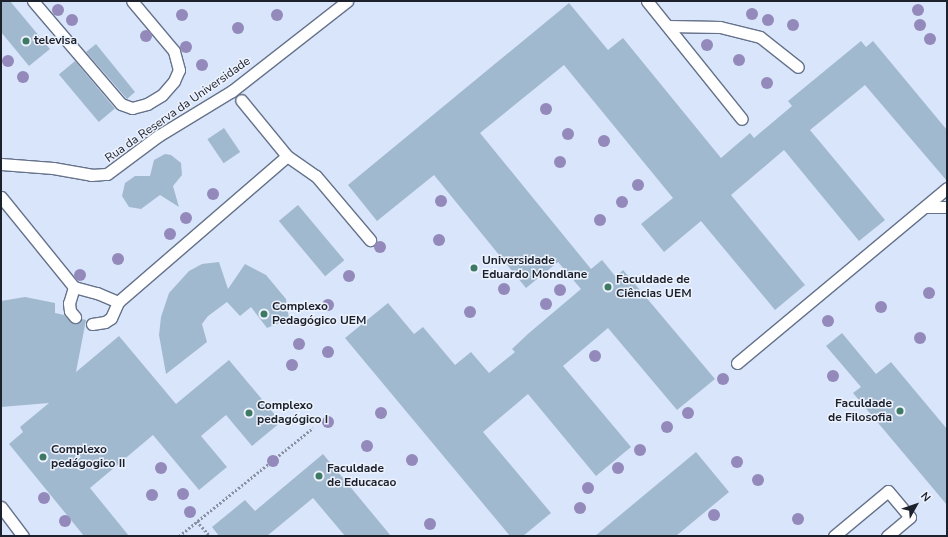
<!DOCTYPE html>
<meta charset="utf-8">
<style>
body{margin:0}
#map{position:relative;width:948px;height:537px;overflow:hidden;background:#d9e5fa;font-family:"Nunito Sans",sans-serif}
div>[style]{position:absolute}
[style*='--x']{left:calc(var(--x)*1px);top:calc(var(--y)*1px);width:calc(var(--w)*1px);rotate:calc(var(--a)*1deg)}
.building>*{inset:0;background:#a1b9ce;transform-origin:0 0}
.path>*{height:2.5px;margin-top:-1.25px;transform-origin:0;background:repeating-linear-gradient(90deg,#8992a2 0 2px,transparent 0 4px)}
.roads{filter:drop-shadow(1px 0 #65728a) drop-shadow(-1px 0 #65728a) drop-shadow(0 1px #65728a) drop-shadow(0 -1px #65728a)}
.lane>*{height:11px;margin:-5.5px;padding:0 5.5px;transform-origin:5.5px;border-radius:5.5px;background:#fff}
.trees>*{width:12px;height:12px;margin:-6px;border-radius:50%;background:#9389ba}
.dots>*{width:11px;height:11px;translate:-50% -50%;box-sizing:border-box;border:2px solid #ecf2fd;border-radius:50%}
span{translate:-50% -50%;white-space:nowrap;text-align:center;line-height:1.15;-webkit-text-stroke:3px #ecf2fd;paint-order:stroke}
.poi-label{font-size:12px;color:#1c212b;font-weight:700}
.left{translate:0 -50%;text-align:left}
.right{translate:-100% -50%;text-align:right}
.street-label{font-size:12px;color:#1c212b}
.frame{position:absolute;inset:0;border:2px solid #1c212b;pointer-events:none}
.north{position:absolute;left:896px;top:485px;width:40px;height:40px;-webkit-text-stroke:3px #ecf2fd;paint-order:stroke;rotate:50deg;font-size:11px;font-weight:700;line-height:16px;text-align:center;color:#1c212b}
.north::after{content:'';display:block;margin:auto;width:14px;height:18px;background:#1c212b;clip-path:polygon(50% 0,100% 100%,50% 72%,0 100%)}
</style>
<div id="map">
<div class="building">
<i style="clip-path:polygon(1px 1px,10px 1px,50px 49px,29px 66px,1px 32px)"></i>
<i style="clip-path:polygon(569px 3px,608px 50px,623px 38px,721px 158px,750px 133px,754px 138px,792px 106px,788px 101px,861px 41px,866px 47px,873px 41px,947px 130px,947px 181px,865px 85px,810px 130px,885px 220px,859px 241px,784px 150px,731px 195px,805px 285px,775px 310px,701px 221px,664px 252px,641px 224px,673px 198px,564px 65px,480px 133px,591px 269px,602px 260px,616px 277px,623px 270px,715px 379px,677px 410px,608px 328px,563px 366px,631px 447px,596px 476px,528px 394px,483px 432px,551px 513px,523px 536px,510px 536px,345px 338px,388px 303px,414px 334px,423px 327px,455px 365px,471px 352px,489px 373px,515px 352px,512px 349px,529px 333px,581px 289px,558px 262px,526px 288px,434px 175px,377px 221px,348px 185px)"></i>
<i style="clip-path:polygon(96px 44px,135px 92px,127px 99px,86px 52px)"></i>
<i style="left:75px;top:61px;width:62px;height:21px;rotate:50deg"></i>
<i style="left:224px;top:128px;width:29px;height:20px;rotate:56deg"></i>
<i style="clip-path:polygon(165px 154px,171px 155px,181px 163px,182px 175px,173px 186px,179px 207px,160px 195px,141px 209px,129px 207px,122px 196px,125px 183px,135px 176px,150px 176px,154px 160px)"></i>
<i style="left:298px;top:205px;width:72px;height:25px;rotate:50deg"></i>
<i style="clip-path:polygon(219px 262px,228px 289px,245px 264px,266px 275px,286px 299px,289px 319px,267px 328px,251px 307px,240px 316px,227px 302px,208px 316px,202px 324px,207px 342px,166px 374px,159px 335px,161px 317px,169px 293px,189px 271px,202px 264px)"></i>
<i style="clip-path:polygon(25px 297px,55px 303px,55px 313px,64px 315px,72px 323px,77px 324px,82px 319px,86px 320px,76px 372px,119px 336px,176px 404px,229px 360px,281px 422px,252px 446px,226px 415px,201px 436px,227px 467px,199px 490px,153px 435px,90px 488px,129px 536px,84px 536px,9px 444px,23px 432px,20px 427px,49px 403px,1px 407px,1px 301px)"></i>
<i style="clip-path:polygon(842px 333px,876px 374px,891px 362px,947px 429px,947px 505px,853px 393px,861px 387px,826px 346px)"></i>
<i style="clip-path:polygon(696px 452px,729px 492px,676px 536px,595px 536px)"></i>
<i style="clip-path:polygon(323px 454px,391px 536px,345px 536px,313px 498px,267px 536px,219px 536px,212px 527px,245px 500px,255px 511px)"></i>
</div>
<div class="path">
<i style="--x:197;--y:521;--w:20;--a:49"></i>
<i style="--x:179;--y:536;--w:172;--a:-38.9"></i>
</div>
<div class="roads">
<div class="lane">
<i style="--x:33;--y:1;--w:135;--a:49.5"></i>
<i style="--x:121;--y:104;--w:12;--a:20"></i>
<i style="--x:132;--y:108;--w:16;--a:-15"></i>
<i style="--x:147;--y:104;--w:17;--a:-31"></i>
<i style="--x:162;--y:95;--w:18;--a:-49"></i>
<i style="--x:174;--y:81;--w:12;--a:-66"></i>
<i style="--x:179;--y:70;--w:20;--a:-105"></i>
<i style="--x:174;--y:51;--w:65;--a:-130"></i>
<i style="--x:647;--y:1;--w:151;--a:51.2"></i>
<i style="--x:668;--y:26;--w:52;--a:1.1"></i>
<i style="--x:720;--y:27;--w:41;--a:14"></i>
<i style="--x:760;--y:37;--w:48;--a:38.3"></i>
<i style="--x:287;--y:156;--w:35;--a:35"></i>
<i style="--x:316;--y:176;--w:84;--a:49.8"></i>
<i style="--x:1;--y:164;--w:52;--a:4.4"></i>
<i style="--x:53;--y:168;--w:39;--a:10"></i>
<i style="--x:91;--y:175;--w:16;--a:-4"></i>
<i style="--x:107;--y:174;--w:64;--a:-36.7"></i>
<i style="--x:158;--y:136;--w:87;--a:-31.3"></i>
<i style="--x:232;--y:91;--w:146;--a:-38"></i>
<i style="--x:1;--y:197;--w:116;--a:51"></i>
<i style="--x:74;--y:287;--w:24;--a:15"></i>
<i style="--x:97;--y:293;--w:23;--a:23"></i>
<i style="--x:926;--y:207;--w:21;--a:0"></i>
<i style="--x:74;--y:287;--w:17;--a:107"></i>
<i style="--x:69;--y:303;--w:8;--a:83"></i>
<i style="--x:70;--y:311;--w:8;--a:50"></i>
<i style="--x:92;--y:324;--w:13;--a:-9"></i>
<i style="--x:105;--y:322;--w:7;--a:-34"></i>
<i style="--x:111;--y:318;--w:17;--a:-66"></i>
<i style="--x:118;--y:302;--w:223;--a:-40.8"></i>
<i style="--x:287;--y:156;--w:72;--a:-129.4"></i>
<i style="--x:737;--y:363;--w:273;--a:-39.8"></i>
<i style="--x:1;--y:507;--w:36;--a:53"></i>
<i style="--x:834;--y:536;--w:70;--a:-39.8"></i>
<i style="--x:888;--y:491;--w:34;--a:50"></i>
<i style="--x:910;--y:517;--w:30;--a:140"></i>
</div>
</div>
<div class="trees">
<i style="left:58px;top:10px"></i>
<i style="left:918px;top:10px"></i>
<i style="left:752px;top:14px"></i>
<i style="left:182px;top:15px"></i>
<i style="left:277px;top:15px"></i>
<i style="left:72px;top:20px"></i>
<i style="left:768px;top:20px"></i>
<i style="left:793px;top:25px"></i>
<i style="left:920px;top:25px"></i>
<i style="left:238px;top:28px"></i>
<i style="left:146px;top:36px"></i>
<i style="left:930px;top:39px"></i>
<i style="left:707px;top:45px"></i>
<i style="left:186px;top:47px"></i>
<i style="left:739px;top:60px"></i>
<i style="left:8px;top:61px"></i>
<i style="left:202px;top:65px"></i>
<i style="left:23px;top:77px"></i>
<i style="left:767px;top:83px"></i>
<i style="left:546px;top:109px"></i>
<i style="left:568px;top:134px"></i>
<i style="left:604px;top:141px"></i>
<i style="left:560px;top:162px"></i>
<i style="left:638px;top:185px"></i>
<i style="left:213px;top:194px"></i>
<i style="left:441px;top:201px"></i>
<i style="left:622px;top:202px"></i>
<i style="left:186px;top:218px"></i>
<i style="left:600px;top:220px"></i>
<i style="left:170px;top:234px"></i>
<i style="left:439px;top:240px"></i>
<i style="left:380px;top:247px"></i>
<i style="left:118px;top:259px"></i>
<i style="left:80px;top:275px"></i>
<i style="left:349px;top:276px"></i>
<i style="left:504px;top:289px"></i>
<i style="left:560px;top:290px"></i>
<i style="left:929px;top:293px"></i>
<i style="left:546px;top:304px"></i>
<i style="left:328px;top:305px"></i>
<i style="left:881px;top:307px"></i>
<i style="left:470px;top:312px"></i>
<i style="left:828px;top:321px"></i>
<i style="left:920px;top:338px"></i>
<i style="left:299px;top:344px"></i>
<i style="left:328px;top:352px"></i>
<i style="left:595px;top:356px"></i>
<i style="left:292px;top:365px"></i>
<i style="left:833px;top:376px"></i>
<i style="left:723px;top:379px"></i>
<i style="left:381px;top:413px"></i>
<i style="left:688px;top:413px"></i>
<i style="left:328px;top:422px"></i>
<i style="left:667px;top:427px"></i>
<i style="left:367px;top:446px"></i>
<i style="left:640px;top:450px"></i>
<i style="left:412px;top:460px"></i>
<i style="left:273px;top:461px"></i>
<i style="left:737px;top:462px"></i>
<i style="left:161px;top:468px"></i>
<i style="left:618px;top:468px"></i>
<i style="left:758px;top:480px"></i>
<i style="left:588px;top:488px"></i>
<i style="left:183px;top:494px"></i>
<i style="left:152px;top:495px"></i>
<i style="left:44px;top:498px"></i>
<i style="left:580px;top:508px"></i>
<i style="left:190px;top:512px"></i>
<i style="left:714px;top:515px"></i>
<i style="left:798px;top:519px"></i>
<i style="left:65px;top:521px"></i>
<i style="left:430px;top:524px"></i>
</div>
<div class="dots">
<i style="left:26px;top:41px;background:#3d7963"></i>
<i style="left:474px;top:268px;background:#3d7963"></i>
<i style="left:608px;top:287px;background:#3d7963"></i>
<i style="left:264px;top:314px;background:#3d7963"></i>
<i style="left:900px;top:411px;background:#3d7963"></i>
<i style="left:249px;top:413px;background:#3d7963"></i>
<i style="left:43px;top:457px;background:#3d7963"></i>
<i style="left:319px;top:476px;background:#3d7963"></i>
</div>
<div class="poi-label">
<span class="left" style="left:34px;top:41px">televisa</span>
<span class="left" style="left:482px;top:268px">Universidade<br>Eduardo Mondlane</span>
<span class="left" style="left:616px;top:287px">Faculdade de<br>Ciências UEM</span>
<span class="left" style="left:272px;top:314px">Complexo<br>Pedagógico UEM</span>
<span class="right" style="left:892px;top:411px">Faculdade<br>de Filosofia</span>
<span class="left" style="left:257px;top:413px">Complexo<br>pedagógico I</span>
<span class="left" style="left:51px;top:457px">Complexo<br>pedágogico II</span>
<span class="left" style="left:327px;top:476px">Faculdade<br>de Educacao</span>
</div>
<div class="street-label">
<span style="left:178px;top:110px;rotate:-35deg">Rua da Reserva da Universidade</span>
</div>
<div class="frame"></div>
<div class="north">N</div>
</div>
